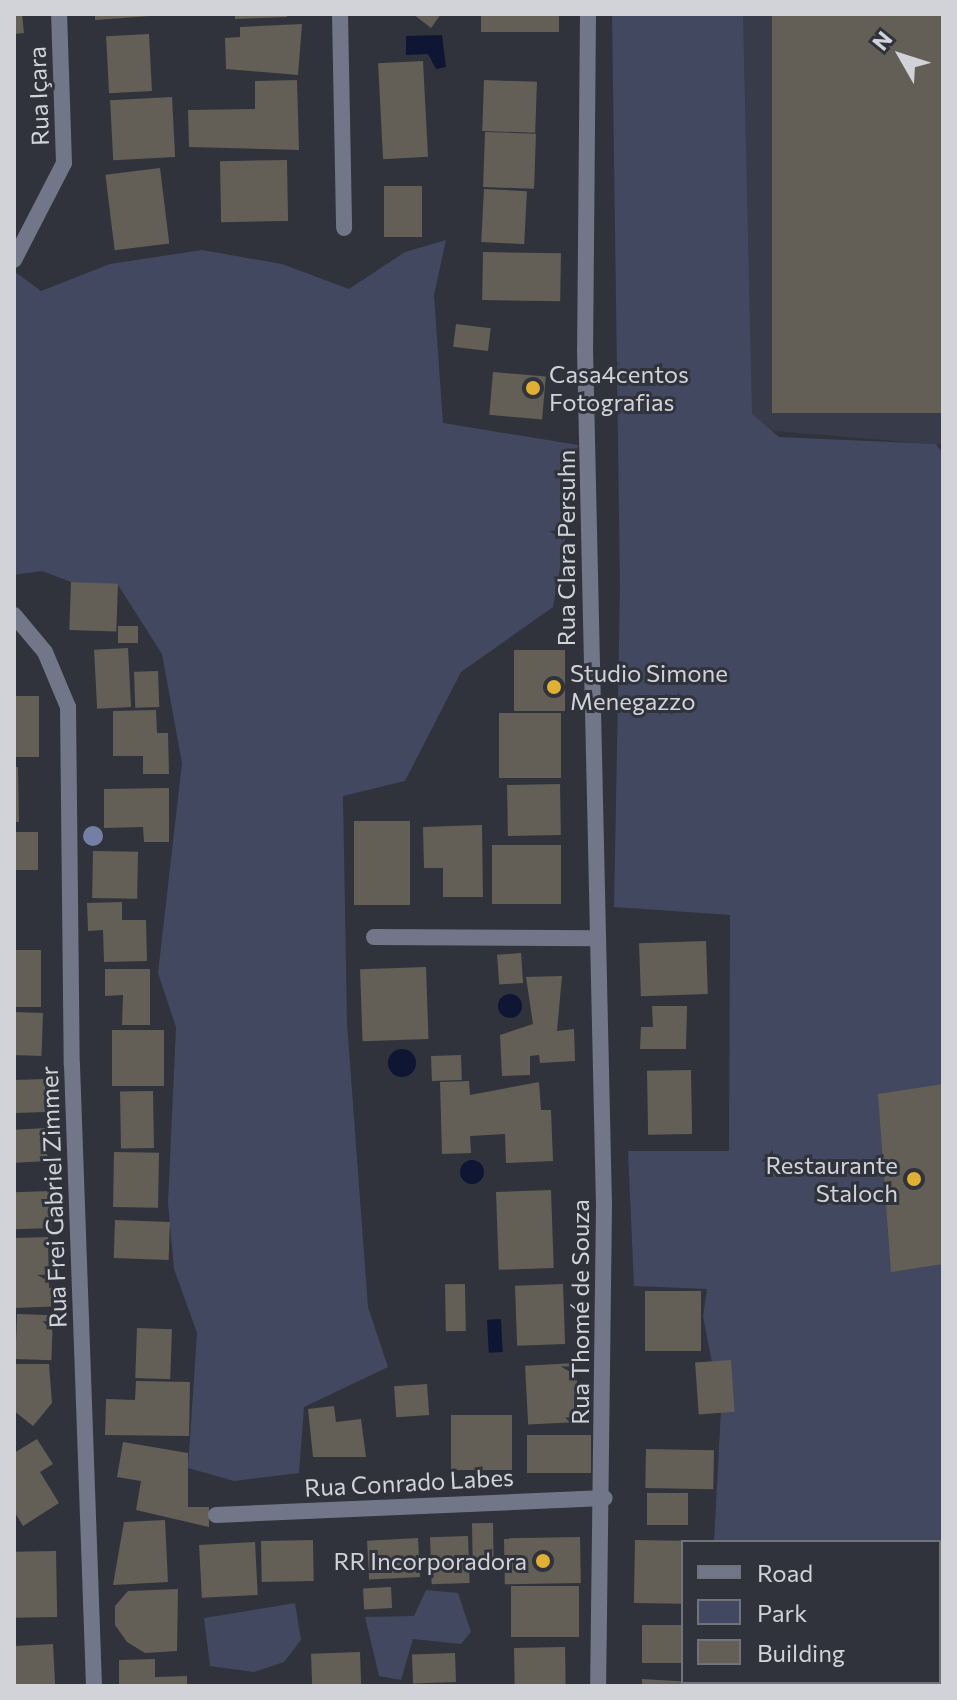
<!DOCTYPE html>
<meta charset="utf-8">
<style>
body{margin:0}
#map{position:relative;width:957px;height:1700px;overflow:hidden;background:#30333b;font-family:Commissioner,sans-serif}
div>[style]{position:absolute}
[style*='--x']{left:calc(var(--x)*1px);top:calc(var(--y)*1px);width:calc(var(--w)*1px);rotate:calc(var(--a)*1deg)}
.built>*{inset:0;background:#373b4a}
.green>*{inset:0;background:#414860}
.water>*{inset:0;background:#0f1634;transform-origin:0 0}
.round{border-radius:50%}
.building>*{inset:0;background:#635f56;transform-origin:0 0}
.minor>*{height:16px;margin:-8px;padding:0 8px;transform-origin:8px;border-radius:8px;background:#717788}
.tertiary>*{height:16px;margin:-8px;padding:0 8px;transform-origin:8px;border-radius:8px;background:#717788}
.trees>*{width:20px;height:20px;margin:-10px;border-radius:50%;background:#747fa5}
.dots>*{width:22px;height:22px;translate:-50% -50%;box-sizing:border-box;border:4px solid #30333b;border-radius:50%}
span{translate:-50% -50%;white-space:nowrap;text-align:center;line-height:1.15;-webkit-text-stroke:6px #30333b;paint-order:stroke}
.street-label{font-size:24px;color:#d1d3d9}
.poi-label{font-size:24px;color:#d1d3d9}
.left{translate:0 -50%;text-align:left}
.right{translate:-100% -50%;text-align:right}
.frame{position:absolute;inset:0;border:16px solid #d1d3d9;pointer-events:none}
.legend{position:absolute;left:681px;top:1540px;width:260px;height:144px;box-sizing:border-box;background:#30333b;border:2px solid #70737a;margin:0;padding:10px 14px;list-style:none;font-size:24px;color:#d1d3d9}
.legend li{display:flex;align-items:center;gap:16px;height:40px}
.legend b{width:40px;border:2px solid #70737a}
.north{position:absolute;left:861px;top:16px;width:80px;height:80px;-webkit-text-stroke:6px #30333b;paint-order:stroke;rotate:309deg;font-size:22px;font-weight:700;line-height:32px;text-align:center;color:#d1d3d9}
.north::after{content:'';display:block;margin:auto;width:28px;height:36px;background:#d1d3d9;clip-path:polygon(50% 0,100% 100%,50% 72%,0 100%)}
</style>
<div id="map">
<div class="built">
<i style="clip-path:polygon(708px 14px,943px 14px,943px 445px,749px 429px)"></i>
</div>
<div class="green">
<i style="clip-path:polygon(612px 14px,743px 14px,752px 414px,779px 437px,936px 444px,943px 454px,943px 1686px,721px 1686px,939px 1682px,939px 1542px,714px 1542px,721px 1409px,703px 1316px,707px 1289px,634px 1286px,628px 1151px,729px 1151px,730px 915px,614px 907px,620px 588px)"></i>
<i style="clip-path:polygon(446px 240px,434px 295px,443px 423px,578px 445px,564px 546px,553px 607px,461px 672px,405px 781px,343px 796px,347px 1023px,368px 1307px,388px 1367px,304px 1407px,299px 1473px,234px 1481px,188px 1468px,197px 1333px,174px 1269px,168px 1203px,176px 1027px,158px 973px,182px 763px,162px 654px,118px 585px,71px 582px,42px 571px,14px 575px,14px 271px,41px 291px,110px 264px,202px 250px,282px 264px,349px 289px,405px 252px)"></i>
<i style="clip-path:polygon(426px 1590px,458px 1593px,471px 1632px,461px 1644px,413px 1639px,401px 1680px,379px 1676px,365px 1617px,414px 1616px)"></i>
<i style="clip-path:polygon(295px 1603px,301px 1640px,284px 1662px,254px 1672px,210px 1666px,204px 1618px)"></i>
</div>
<div class="water">
<i style="clip-path:polygon(442px 35px,446px 67px,436px 69px,428px 54px,406px 55px,406px 36px)"></i>
<i class="round" style="left:498px;top:994px;width:24px;height:24px"></i>
<i class="round" style="left:388px;top:1049px;width:28px;height:28px"></i>
<i class="round" style="left:460px;top:1160px;width:24px;height:24px"></i>
<i style="left:501px;top:1319px;width:33px;height:14px;rotate:87deg"></i>
</div>
<div class="building">
<i style="clip-path:polygon(14px 14px,22px 14px,24px 33px,14px 34px)"></i>
<i style="clip-path:polygon(95px 14px,150px 14px,150px 16px,95px 20px)"></i>
<i style="clip-path:polygon(235px 14px,286px 14px,287px 17px,235px 19px)"></i>
<i style="clip-path:polygon(413px 14px,441px 14px,431px 28px)"></i>
<i style="left:481px;top:14px;width:78px;height:18px"></i>
<i style="left:772px;top:14px;width:171px;height:399px"></i>
<i style="clip-path:polygon(302px 24px,298px 75px,226px 69px,225px 38px,240px 37px,240px 27px)"></i>
<i style="left:149px;top:34px;width:57px;height:43px;rotate:87deg"></i>
<i style="left:423px;top:61px;width:96px;height:45px;rotate:87deg"></i>
<i style="clip-path:polygon(297px 80px,299px 150px,189px 147px,188px 110px,255px 109px,255px 81px)"></i>
<i style="left:484px;top:80px;width:53px;height:51px;rotate:2deg"></i>
<i style="left:172px;top:97px;width:60px;height:62px;rotate:87deg"></i>
<i style="left:485px;top:132px;width:51px;height:55px;rotate:2deg"></i>
<i style="left:287px;top:160px;width:61px;height:67px;rotate:89deg"></i>
<i style="left:160px;top:168px;width:76px;height:55px;rotate:83deg"></i>
<i style="left:384px;top:186px;width:38px;height:51px"></i>
<i style="left:484px;top:189px;width:43px;height:53px;rotate:3deg"></i>
<i style="left:483px;top:252px;width:78px;height:48px;rotate:1deg"></i>
<i style="left:456px;top:324px;width:35px;height:23px;rotate:7deg"></i>
<i style="left:493px;top:372px;width:53px;height:43px;rotate:5deg"></i>
<i style="left:71px;top:582px;width:47px;height:48px;rotate:2deg"></i>
<i style="left:138px;top:626px;width:17px;height:20px;rotate:90deg"></i>
<i style="left:128px;top:648px;width:59px;height:34px;rotate:87deg"></i>
<i style="left:514px;top:650px;width:51px;height:61px"></i>
<i style="left:158px;top:671px;width:36px;height:24px;rotate:88deg"></i>
<i style="left:39px;top:696px;width:61px;height:25px;rotate:90deg"></i>
<i style="clip-path:polygon(156px 710px,157px 733px,168px 733px,169px 774px,143px 774px,143px 756px,113px 756px,113px 711px)"></i>
<i style="left:561px;top:713px;width:65px;height:62px;rotate:90deg"></i>
<i style="clip-path:polygon(14px 767px,18px 767px,19px 822px,14px 822px)"></i>
<i style="left:560px;top:784px;width:51px;height:53px;rotate:89deg"></i>
<i style="clip-path:polygon(169px 788px,169px 842px,144px 842px,143px 827px,104px 828px,104px 789px)"></i>
<i style="left:354px;top:821px;width:56px;height:84px"></i>
<i style="clip-path:polygon(482px 825px,483px 897px,443px 897px,443px 868px,424px 868px,423px 827px)"></i>
<i style="left:14px;top:832px;width:24px;height:38px"></i>
<i style="left:561px;top:845px;width:59px;height:69px;rotate:90deg"></i>
<i style="left:93px;top:851px;width:45px;height:47px;rotate:1deg"></i>
<i style="clip-path:polygon(122px 902px,122px 920px,146px 920px,147px 961px,104px 962px,103px 930px,88px 931px,87px 903px)"></i>
<i style="left:706px;top:941px;width:53px;height:67px;rotate:88deg"></i>
<i style="left:14px;top:950px;width:27px;height:57px"></i>
<i style="left:521px;top:953px;width:30px;height:24px;rotate:86deg"></i>
<i style="left:426px;top:967px;width:72px;height:66px;rotate:88deg"></i>
<i style="clip-path:polygon(105px 969px,150px 969px,150px 1025px,122px 1025px,123px 995px,105px 996px)"></i>
<i style="clip-path:polygon(562px 976px,557px 1031px,574px 1029px,575px 1061px,540px 1063px,539px 1055px,530px 1056px,530px 1075px,502px 1076px,500px 1035px,533px 1024px,526px 977px)"></i>
<i style="clip-path:polygon(652px 1006px,687px 1006px,686px 1049px,640px 1049px,641px 1027px,653px 1027px)"></i>
<i style="left:14px;top:1012px;width:29px;height:43px;rotate:2deg"></i>
<i style="left:164px;top:1030px;width:56px;height:52px;rotate:90deg"></i>
<i style="left:461px;top:1055px;width:25px;height:30px;rotate:88deg"></i>
<i style="left:691px;top:1070px;width:64px;height:44px;rotate:89deg"></i>
<i style="left:45px;top:1079px;width:33px;height:31px;rotate:88deg"></i>
<i style="clip-path:polygon(469px 1081px,470px 1095px,539px 1082px,541px 1110px,551px 1110px,553px 1161px,506px 1163px,505px 1134px,470px 1136px,471px 1153px,442px 1154px,440px 1082px)"></i>
<i style="clip-path:polygon(943px 1084px,943px 1264px,891px 1272px,878px 1094px)"></i>
<i style="left:153px;top:1091px;width:57px;height:33px;rotate:89deg"></i>
<i style="left:46px;top:1128px;width:33px;height:32px;rotate:87deg"></i>
<i style="left:114px;top:1152px;width:45px;height:55px;rotate:1deg"></i>
<i style="left:551px;top:1190px;width:78px;height:55px;rotate:88deg"></i>
<i style="left:50px;top:1191px;width:37px;height:36px;rotate:88deg"></i>
<i style="left:115px;top:1220px;width:55px;height:38px;rotate:2deg"></i>
<i style="clip-path:polygon(48px 1237px,49px 1288px,65px 1287px,66px 1306px,14px 1308px,14px 1238px)"></i>
<i style="left:465px;top:1284px;width:47px;height:20px;rotate:89deg"></i>
<i style="left:563px;top:1284px;width:60px;height:48px;rotate:88deg"></i>
<i style="left:701px;top:1291px;width:60px;height:56px;rotate:90deg"></i>
<i style="left:17px;top:1314px;width:36px;height:45px;rotate:2deg"></i>
<i style="left:137px;top:1328px;width:35px;height:50px;rotate:2deg"></i>
<i style="left:731px;top:1360px;width:52px;height:36px;rotate:86deg"></i>
<i style="left:576px;top:1363px;width:59px;height:51px;rotate:87deg"></i>
<i style="clip-path:polygon(14px 1364px,49px 1364px,52px 1403px,33px 1426px,14px 1411px)"></i>
<i style="clip-path:polygon(136px 1381px,190px 1382px,189px 1436px,105px 1435px,106px 1399px,135px 1400px)"></i>
<i style="left:427px;top:1384px;width:31px;height:33px;rotate:86deg"></i>
<i style="clip-path:polygon(334px 1406px,336px 1422px,361px 1419px,366px 1457px,313px 1457px,308px 1409px)"></i>
<i style="left:451px;top:1415px;width:61px;height:55px"></i>
<i style="left:527px;top:1435px;width:64px;height:38px"></i>
<i style="clip-path:polygon(37px 1439px,53px 1464px,40px 1472px,59px 1503px,23px 1526px,14px 1511px,14px 1453px)"></i>
<i style="clip-path:polygon(123px 1442px,188px 1453px,188px 1507px,209px 1507px,209px 1527px,136px 1510px,141px 1481px,117px 1477px)"></i>
<i style="left:646px;top:1449px;width:68px;height:39px;rotate:1deg"></i>
<i style="left:647px;top:1493px;width:41px;height:32px"></i>
<i style="clip-path:polygon(165px 1520px,168px 1582px,113px 1585px,124px 1522px)"></i>
<i style="left:493px;top:1523px;width:39px;height:21px;rotate:89deg"></i>
<i style="left:468px;top:1536px;width:47px;height:38px;rotate:88deg"></i>
<i style="left:580px;top:1537px;width:46px;height:76px;rotate:89deg"></i>
<i style="left:418px;top:1538px;width:39px;height:51px;rotate:87deg"></i>
<i style="left:313px;top:1540px;width:41px;height:52px;rotate:89deg"></i>
<i style="left:635px;top:1540px;width:48px;height:63px;rotate:1deg"></i>
<i style="left:255px;top:1542px;width:53px;height:56px;rotate:87deg"></i>
<i style="left:56px;top:1551px;width:66px;height:42px;rotate:89deg"></i>
<i style="left:579px;top:1586px;width:51px;height:68px;rotate:90deg"></i>
<i style="left:391px;top:1587px;width:21px;height:28px;rotate:87deg"></i>
<i style="clip-path:polygon(178px 1589px,177px 1651px,145px 1653px,127px 1642px,115px 1625px,115px 1606px,128px 1591px)"></i>
<i style="left:642px;top:1625px;width:41px;height:38px"></i>
<i style="left:53px;top:1644px;width:42px;height:39px;rotate:87deg"></i>
<i style="left:565px;top:1647px;width:39px;height:51px;rotate:89deg"></i>
<i style="left:360px;top:1652px;width:34px;height:49px;rotate:88deg"></i>
<i style="left:455px;top:1653px;width:29px;height:43px;rotate:88deg"></i>
<i style="clip-path:polygon(155px 1659px,155px 1677px,187px 1676px,187px 1686px,119px 1686px,119px 1660px)"></i>
<i style="clip-path:polygon(642px 1679px,693px 1682px,692px 1686px,642px 1686px)"></i>
</div>
<div class="minor">
<i style="--x:340;--y:14;--w:214;--a:88.9"></i>
<i style="--x:14;--y:260;--w:109;--a:-62.7"></i>
<i style="--x:64;--y:163;--w:149;--a:-91.9"></i>
<i style="--x:14;--y:615;--w:48;--a:50"></i>
<i style="--x:45;--y:652;--w:60;--a:67.3"></i>
<i style="--x:68;--y:707;--w:358;--a:89.4"></i>
<i style="--x:72;--y:1065;--w:621;--a:87.97"></i>
<i style="--x:374;--y:937;--w:222;--a:0.3"></i>
<i style="--x:216;--y:1515;--w:389;--a:-2.5"></i>
</div>
<div class="tertiary">
<i style="--x:588;--y:14;--w:335;--a:90.5"></i>
<i style="--x:585;--y:349;--w:855;--a:88.73"></i>
<i style="--x:604;--y:1204;--w:482;--a:90.7"></i>
</div>
<div class="trees">
<i style="left:93px;top:836px"></i>
</div>
<div class="dots">
<i style="left:533px;top:388px;background:#dfb034"></i>
<i style="left:554px;top:687px;background:#dfb034"></i>
<i style="left:914px;top:1179px;background:#dfb034"></i>
<i style="left:543px;top:1561px;background:#dfb034"></i>
</div>
<div class="street-label">
<span style="left:38px;top:96px;rotate:-92deg">Rua Içara</span>
<span style="left:566px;top:548px;rotate:-90deg">Rua Clara Persuhn</span>
<span style="left:53px;top:1197px;rotate:-92deg">Rua Frei Gabriel Zimmer</span>
<span style="left:580px;top:1312px;rotate:-90deg">Rua Thomé de Souza</span>
<span style="left:409px;top:1482px;rotate:-3deg">Rua Conrado Labes</span>
</div>
<div class="poi-label">
<span class="left" style="left:549px;top:388px">Casa4centos<br>Fotografias</span>
<span class="left" style="left:570px;top:687px">Studio Simone<br>Menegazzo</span>
<span class="right" style="left:898px;top:1179px">Restaurante<br>Staloch</span>
<span class="right" style="left:527px;top:1561px">RR Incorporadora</span>
</div>
<div class="frame"></div>
<ul class="legend">
<li><b style="height:10px;background:#717788"></b>Road</li>
<li><b style="height:22px;background:#414860"></b>Park</li>
<li><b style="height:22px;background:#635f56"></b>Building</li>
</ul>
<div class="north">N</div>
</div>
